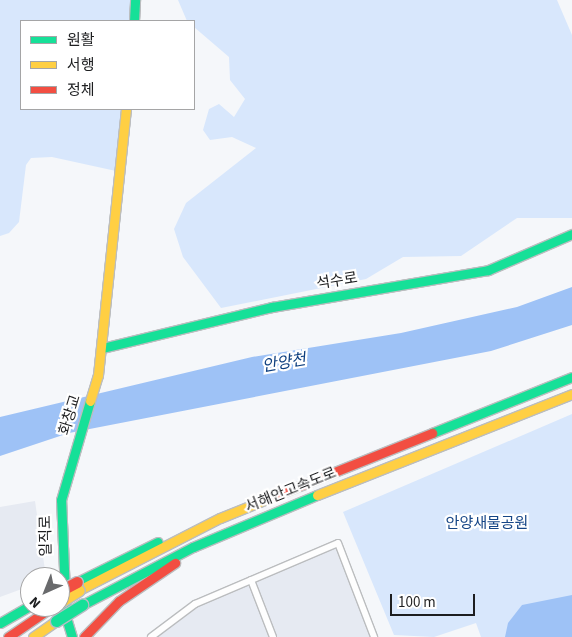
<!DOCTYPE html>
<meta charset="utf-8">
<style>
body{margin:0}
#map{position:relative;width:572px;height:637px;overflow:hidden;background:#f5f7fa;font-family:"Source Sans 3","Noto Sans KR",sans-serif}
div>[style]{position:absolute}
[style*='--x']{left:calc(var(--x)*1px);top:calc(var(--y)*1px);width:calc(var(--w)*1px);rotate:calc(var(--a)*1deg)}
.built>*{inset:0;background:#e6eaf2}
.green>*{inset:0;background:#d8e7fc}
.water>*{inset:0;background:#9ec2f6}
.roads{filter:drop-shadow(1px 0 #bbbdbf) drop-shadow(-1px 0 #bbbdbf) drop-shadow(0 1px #bbbdbf) drop-shadow(0 -1px #bbbdbf)}
.street>*{height:6px;margin:-3px;padding:0 3px;transform-origin:3px;border-radius:3px;background:#fefefe}
.fast>*{height:9px;margin:-4.5px;padding:0 4.5px;transform-origin:4.5px;border-radius:4.5px;background:#16e098}
.slow>*{height:9px;margin:-4.5px;padding:0 4.5px;transform-origin:4.5px;border-radius:4.5px;background:#ffcf43}
.jam>*{height:9px;margin:-4.5px;padding:0 4.5px;transform-origin:4.5px;border-radius:4.5px;background:#f24e42}
.bridges{filter:drop-shadow(1px 0 #b8bdc5) drop-shadow(-1px 0 #b8bdc5) drop-shadow(0 1px #b8bdc5) drop-shadow(0 -1px #b8bdc5)}
.fast-bridge>*{height:11px;margin:-5.5px;padding:0 5.5px;transform-origin:5.5px;border-radius:5.5px;background:#16e098}
.slow-bridge>*{height:11px;margin:-5.5px;padding:0 5.5px;transform-origin:5.5px;border-radius:5.5px;background:#ffcf43}
.jam-bridge>*{height:11px;margin:-5.5px;padding:0 5.5px;transform-origin:5.5px;border-radius:5.5px;background:#f24e42}
span{translate:-50% -50%;white-space:nowrap;text-align:center;line-height:1.15;-webkit-text-stroke:4.5px #fff;paint-order:stroke}
.street-label{font-size:15px;color:#1d1e20}
.park-label{font-size:15px;color:#154586}
.water-label{font-size:16px;color:#0e3f7f;font-style:italic}
.legend{position:absolute;left:20px;top:20px;width:175px;height:90px;box-sizing:border-box;background:#fff;border:1px solid #a5a5a6;margin:0;padding:6px 9px;list-style:none;font-size:15px;color:#1d1e20}
.legend li{display:flex;align-items:center;gap:10px;height:25px}
.legend b{width:25px;border:1px solid #a5a5a6}
.north{position:absolute;left:20px;top:567px;width:50px;height:50px;box-sizing:border-box;background:#fff;border:1px solid #a5a5a6;border-radius:50%;rotate:224deg;font-size:14px;font-weight:700;line-height:20px;text-align:center;color:#1d1e20}
.north::after{content:'';display:block;margin:auto;width:18px;height:22px;background:#696a6c;clip-path:polygon(50% 0,100% 100%,50% 72%,0 100%)}
.scale{position:absolute;left:390px;top:594px;width:85px;height:22px;box-sizing:border-box;border:2px solid #1d1e20;border-top:0;padding-left:6px;font-size:15px;line-height:18px;white-space:nowrap;color:#1d1e20;-webkit-text-stroke:4px #fff;paint-order:stroke}
</style>
<div id="map">
<div class="built">
<i style="clip-path:polygon(35px 501px,46px 577px,30px 577px,30px 586px,0 597px,0 507px)"></i>
<i style="clip-path:polygon(338px 543px,374px 637px,151px 637px,195px 604px)"></i>
</div>
<div class="green">
<i style="clip-path:polygon(0 0,134px 0,133px 21px,21px 21px,21px 109px,124px 109px,116px 171px,52px 157px,31px 158px,26px 165px,19px 222px,9px 233px,0 236px)"></i>
<i style="clip-path:polygon(178px 0,557px 0,572px 35px,572px 218px,517px 218px,461px 256px,403px 257px,366px 279px,221px 308px,183px 257px,174px 229px,186px 203px,256px 148px,232px 137px,210px 140px,203px 130px,209px 109px,219px 104px,234px 117px,245px 99px,230px 80px,229px 57px,194px 27px,194px 21px,187px 21px)"></i>
<i style="clip-path:polygon(572px 414px,572px 637px,481px 637px,476px 623px,434px 637px,394px 635px,343px 512px)"></i>
</div>
<div class="water">
<i style="clip-path:polygon(572px 287px,572px 325px,491px 351px,69px 433px,0 456px,0 417px,252px 357px,401px 333px,517px 307px)"></i>
<i style="clip-path:polygon(572px 595px,572px 637px,505px 637px,508px 623px,522px 605px)"></i>
</div>
<div class="roads">
<div class="street">
<i style="--x:251;--y:580;--w:61;--a:68.9"></i>
<i style="--x:151;--y:637;--w:55;--a:-36.9"></i>
<i style="--x:195;--y:604;--w:155;--a:-23.1"></i>
<i style="--x:338;--y:543;--w:101;--a:69"></i>
</div>
<div class="fast">
<i style="--x:134;--y:21;--w:21;--a:-87"></i>
<i style="--x:102;--y:348;--w:175;--a:-13.6"></i>
<i style="--x:272;--y:307;--w:219;--a:-9.7"></i>
<i style="--x:488;--y:270;--w:91;--a:-23.2"></i>
<i style="--x:432;--y:433;--w:151;--a:-21.8"></i>
<i style="--x:77;--y:582;--w:90;--a:-26.3"></i>
<i style="--x:82;--y:605;--w:125;--a:-27.6"></i>
<i style="--x:193;--y:547;--w:134;--a:-22.8"></i>
<i style="--x:0;--y:623;--w:34;--a:-30"></i>
<i style="--x:72;--y:637;--w:21;--a:-107"></i>
<i style="--x:66;--y:617;--w:117;--a:-92.4"></i>
<i style="--x:61;--y:500;--w:103;--a:-73.7"></i>
</div>
<div class="slow">
<i style="--x:90;--y:401;--w:27;--a:-73"></i>
<i style="--x:98;--y:375;--w:267;--a:-84"></i>
<i style="--x:317;--y:495;--w:274;--a:-21.6"></i>
<i style="--x:79;--y:590;--w:158;--a:-27.1"></i>
<i style="--x:220;--y:518;--w:51;--a:-22"></i>
<i style="--x:33;--y:637;--w:28;--a:-35"></i>
</div>
<div class="jam">
<i style="--x:267;--y:499;--w:178;--a:-21.8"></i>
<i style="--x:8;--y:637;--w:53;--a:-34.3"></i>
<i style="--x:84;--y:637;--w:50;--a:-45.8"></i>
<i style="--x:119;--y:601;--w:68;--a:-34.2"></i>
</div>
</div>
<div class="bridges">
<div class="fast-bridge">
<i style="--x:56;--y:621;--w:31;--a:-32"></i>
</div>
<div class="slow-bridge">
<i style="--x:60;--y:602;--w:22;--a:-32"></i>
</div>
<div class="jam-bridge">
<i style="--x:60;--y:591;--w:19;--a:-28"></i>
</div>
</div>
<div class="street-label">
<span style="left:337px;top:281px;rotate:-9deg">석수로</span>
<span style="left:70px;top:415px;rotate:-73deg">화창교</span>
<span style="left:291px;top:490px;rotate:-22deg">서해안고속도로</span>
<span style="left:46px;top:536px;rotate:-91deg">일직로</span>
</div>
<div class="park-label">
<span style="left:487px;top:524px">안양새물공원</span>
</div>
<div class="water-label">
<span style="left:284px;top:363px;rotate:-10deg">안양천</span>
</div>
<ul class="legend">
<li><b style="height:6px;background:#16e098"></b>원활</li>
<li><b style="height:6px;background:#ffcf43"></b>서행</li>
<li><b style="height:6px;background:#f24e42"></b>정체</li>
</ul>
<div class="north">N</div>
<div class="scale">100 m</div>
</div>
